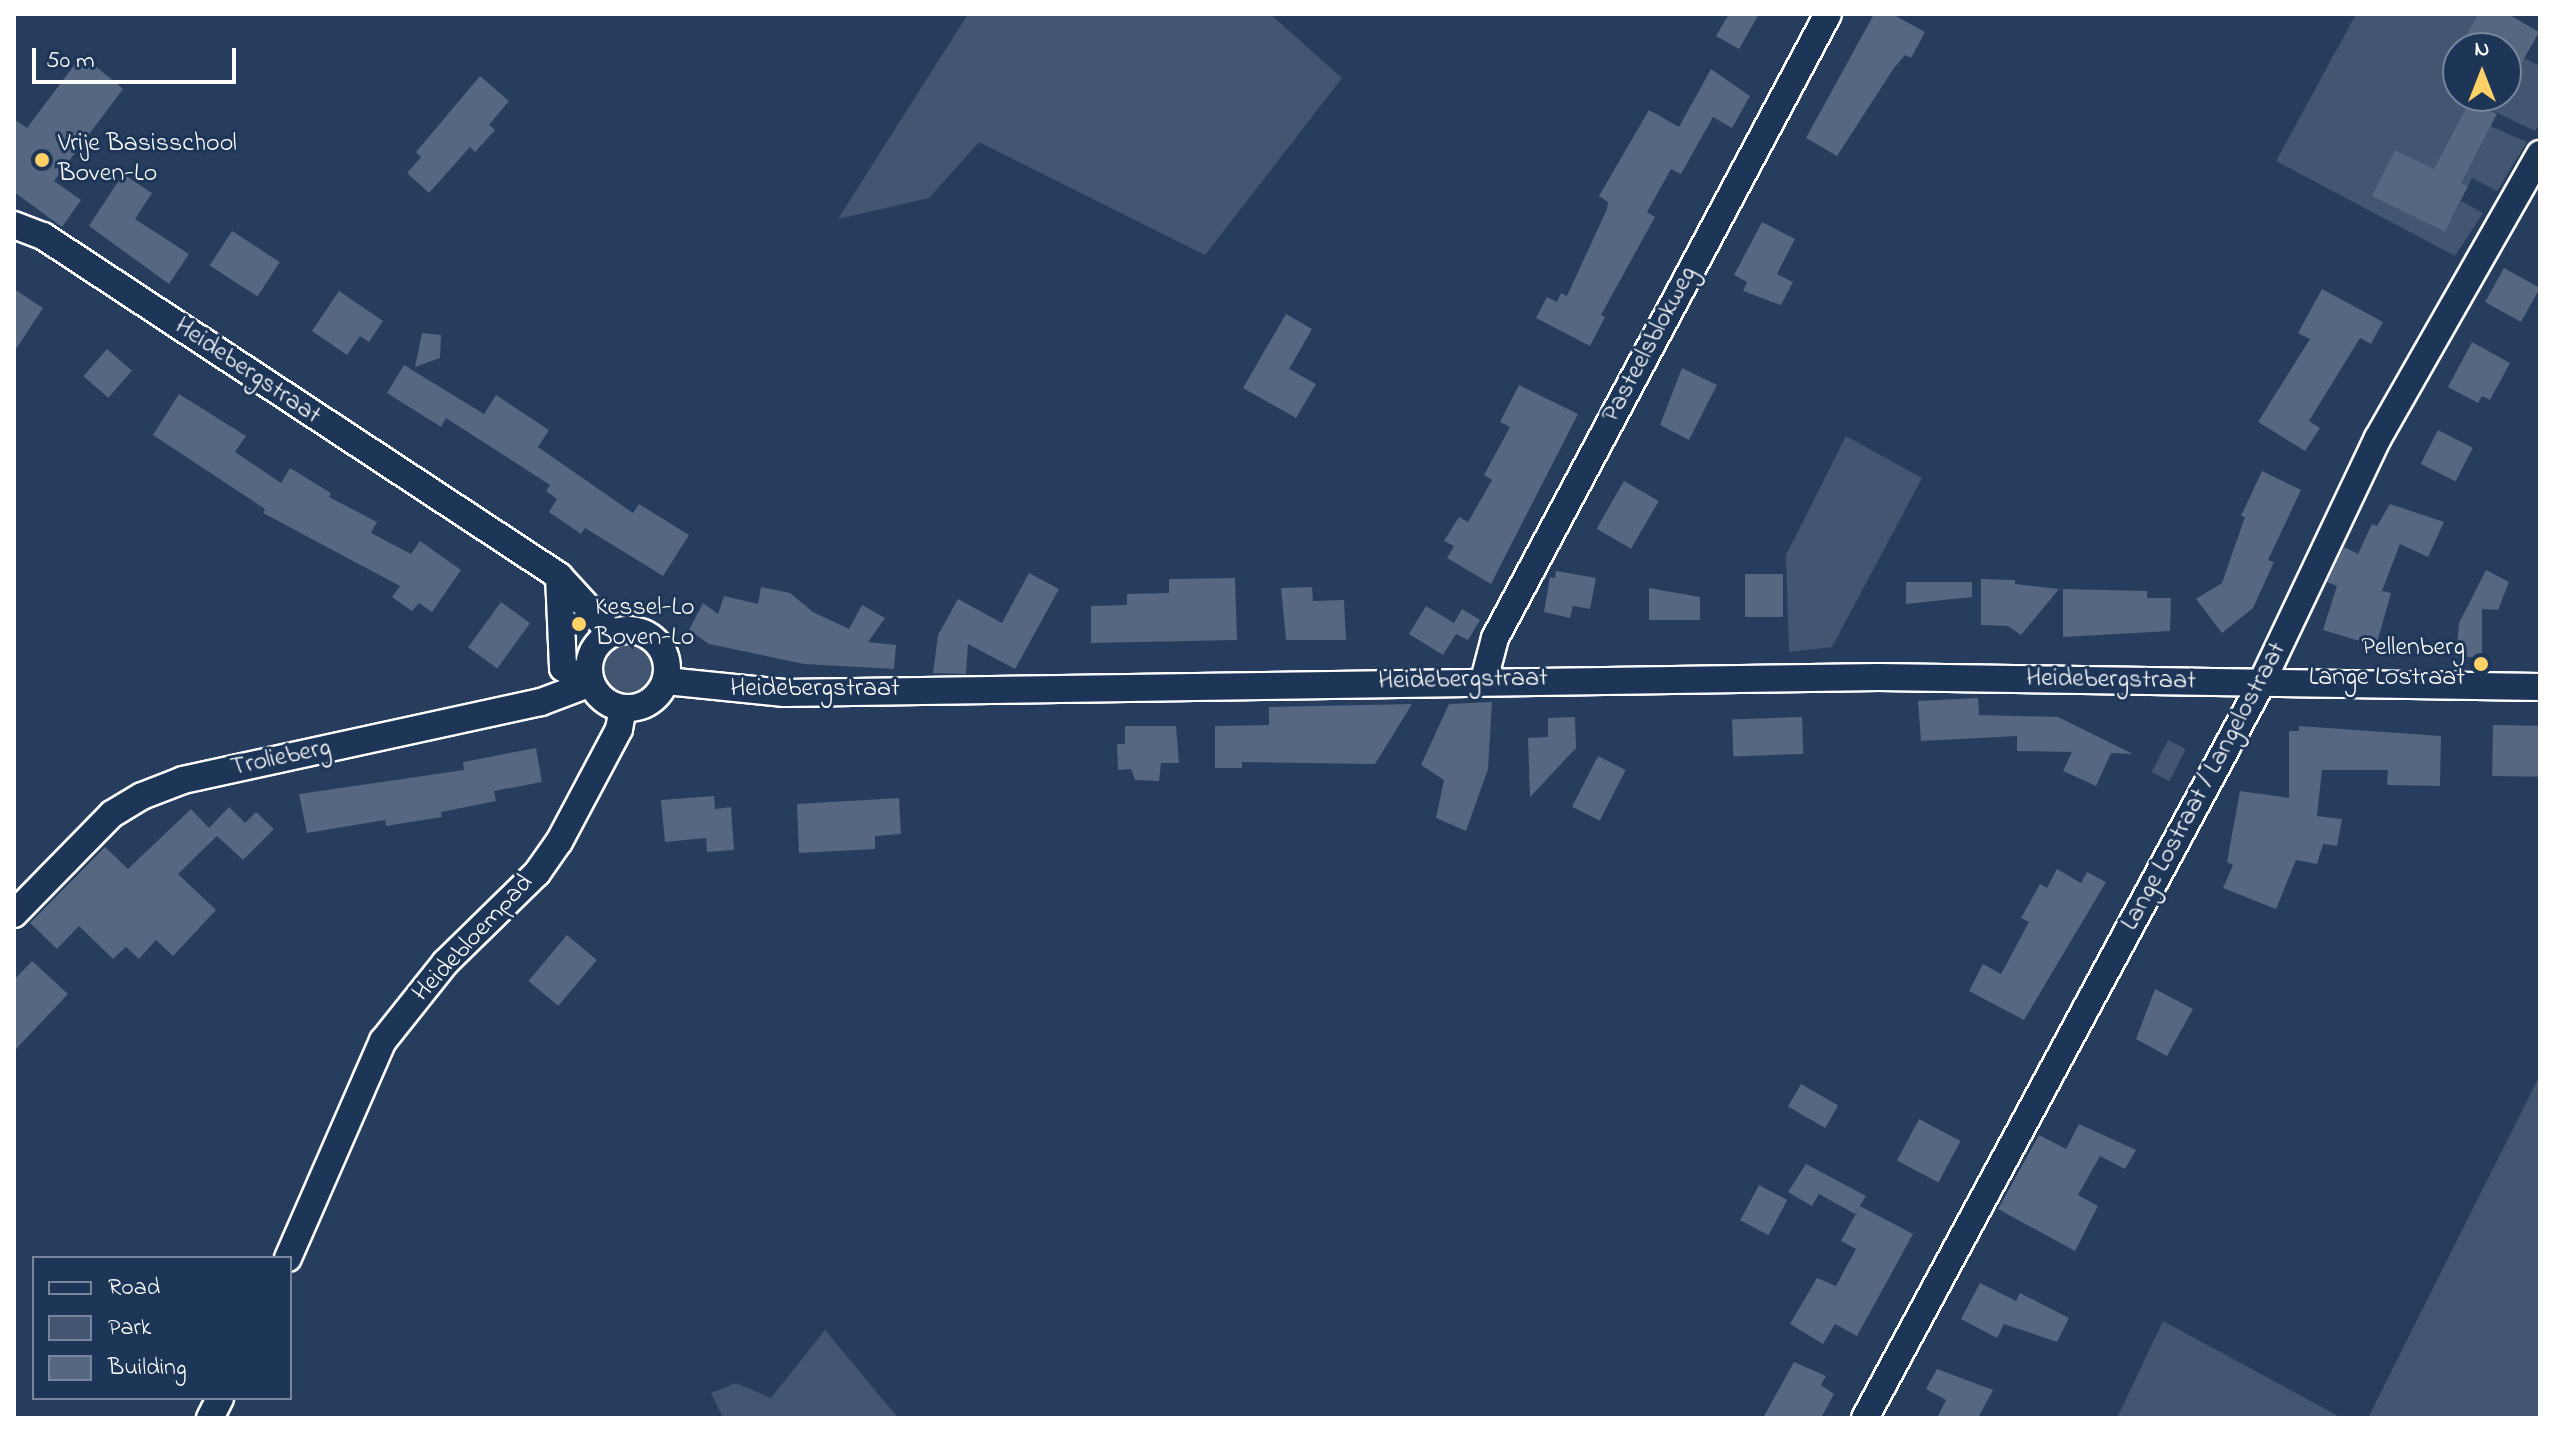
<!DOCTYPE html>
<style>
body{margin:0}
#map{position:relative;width:2554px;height:1432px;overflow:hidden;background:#263d5e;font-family:"Indie Flower",sans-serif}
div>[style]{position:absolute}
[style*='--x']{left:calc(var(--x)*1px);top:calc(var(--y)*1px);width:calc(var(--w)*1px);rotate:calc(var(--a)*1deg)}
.green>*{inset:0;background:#425672;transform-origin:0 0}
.round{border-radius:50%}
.building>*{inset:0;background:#556781;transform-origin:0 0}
.roads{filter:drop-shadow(2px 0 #fff) drop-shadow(-2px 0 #fff) drop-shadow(0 2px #fff) drop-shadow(0 -2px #fff)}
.minor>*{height:26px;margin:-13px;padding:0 13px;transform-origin:13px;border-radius:13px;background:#1d3557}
.minor>.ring{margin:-13px;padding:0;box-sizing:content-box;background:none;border:26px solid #1d3557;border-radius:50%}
.dots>*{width:22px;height:22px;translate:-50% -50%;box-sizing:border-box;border:4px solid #1d3557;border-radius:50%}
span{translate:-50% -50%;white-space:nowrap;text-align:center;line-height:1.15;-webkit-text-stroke:6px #1d3557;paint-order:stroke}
.poi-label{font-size:26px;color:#fff}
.left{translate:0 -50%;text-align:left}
.right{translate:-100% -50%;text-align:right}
.street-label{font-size:26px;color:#fff}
.frame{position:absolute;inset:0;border:16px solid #fff;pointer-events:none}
.legend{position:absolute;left:32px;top:1256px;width:260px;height:144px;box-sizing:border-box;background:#1d3557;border:2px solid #77869a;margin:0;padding:10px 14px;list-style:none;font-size:24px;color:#fff}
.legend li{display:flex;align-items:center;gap:16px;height:40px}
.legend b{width:40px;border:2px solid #77869a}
.north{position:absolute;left:2442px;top:32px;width:80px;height:80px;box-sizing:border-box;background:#1d3557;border:2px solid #77869a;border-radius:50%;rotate:0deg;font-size:22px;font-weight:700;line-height:32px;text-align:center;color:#fff}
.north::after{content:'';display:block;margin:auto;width:28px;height:36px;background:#ffd166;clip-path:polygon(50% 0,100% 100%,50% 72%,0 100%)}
.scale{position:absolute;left:32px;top:48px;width:204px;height:36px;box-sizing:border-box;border:4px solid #fff;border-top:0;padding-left:10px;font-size:24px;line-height:28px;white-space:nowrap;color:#fff;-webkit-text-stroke:6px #1d3557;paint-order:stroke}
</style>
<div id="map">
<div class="green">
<i style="clip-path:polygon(968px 14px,1270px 14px,1342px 78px,1205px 255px,979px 142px,929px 198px,838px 219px)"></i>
<i style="clip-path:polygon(2356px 14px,2478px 14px,2465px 48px,2458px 48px,2458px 96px,2506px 96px,2506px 71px,2515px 76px,2524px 58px,2540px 66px,2540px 123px,2535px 131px,2470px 100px,2452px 135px,2490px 126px,2527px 142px,2497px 191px,2472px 178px,2468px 186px,2395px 150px,2373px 196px,2445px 232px,2461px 201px,2483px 213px,2455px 256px,2276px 161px)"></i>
<i style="clip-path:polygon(1846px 436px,1922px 478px,1832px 647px,1789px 652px,1786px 555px)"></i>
<i class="round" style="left:601px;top:642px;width:54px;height:54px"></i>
<i style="left:2168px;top:740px;width:20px;height:36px;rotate:27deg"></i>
<i style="clip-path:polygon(2540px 1075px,2540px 1418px,2368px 1418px)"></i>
<i style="clip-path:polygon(2163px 1321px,2342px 1418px,2117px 1418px)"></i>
<i style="clip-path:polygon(825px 1330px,898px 1418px,723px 1418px,711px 1393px,736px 1383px,771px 1398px)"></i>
</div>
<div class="building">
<i style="clip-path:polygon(1729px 14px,1759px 14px,1739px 49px,1716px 36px)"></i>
<i style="clip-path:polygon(1874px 14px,1892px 14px,1925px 32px,1911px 58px,1905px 55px,1894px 68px,1837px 156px,1806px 138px)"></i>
<i style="clip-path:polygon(2478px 14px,2508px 14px,2539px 32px,2506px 91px,2506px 48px,2459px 48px)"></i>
<i style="clip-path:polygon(82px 55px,123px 89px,54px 181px,81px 200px,62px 227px,14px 192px,14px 119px,27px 128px)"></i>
<i style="clip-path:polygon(1711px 69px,1750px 96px,1732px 128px,1713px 117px,1681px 174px,1671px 169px,1647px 212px,1655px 217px,1601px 315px,1605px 317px,1590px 346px,1536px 318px,1547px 297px,1557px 302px,1561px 293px,1567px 296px,1607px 209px,1608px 202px,1599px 196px,1649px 110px,1679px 127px)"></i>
<i style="clip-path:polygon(480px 76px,509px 101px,489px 125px,495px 130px,475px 152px,470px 147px,429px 193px,407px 173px,421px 157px,416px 152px)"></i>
<i style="clip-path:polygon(2470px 100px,2497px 114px,2461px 183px,2468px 186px,2445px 232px,2372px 196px,2395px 150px,2434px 169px)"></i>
<i style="clip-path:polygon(123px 174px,152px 193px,135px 219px,189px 254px,169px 284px,89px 226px)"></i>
<i style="clip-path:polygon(1762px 222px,1795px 239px,1777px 274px,1793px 282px,1781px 305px,1743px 291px,1747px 282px,1734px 275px)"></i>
<i style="left:232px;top:231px;width:57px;height:41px;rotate:33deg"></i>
<i style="left:2504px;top:268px;width:41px;height:39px;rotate:29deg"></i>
<i style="clip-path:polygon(14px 289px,43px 308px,14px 352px)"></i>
<i style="clip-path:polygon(2322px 289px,2383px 322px,2371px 344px,2360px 338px,2309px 421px,2320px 428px,2305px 451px,2258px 422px,2310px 339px,2298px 333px)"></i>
<i style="clip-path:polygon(339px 291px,383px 321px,369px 342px,360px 336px,347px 355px,312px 331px)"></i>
<i style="clip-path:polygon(1286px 314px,1312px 329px,1289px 369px,1316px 384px,1296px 418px,1243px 388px)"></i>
<i style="clip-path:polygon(422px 333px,441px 335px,440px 358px,415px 367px)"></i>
<i style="clip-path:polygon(2472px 342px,2510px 363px,2490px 400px,2482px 396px,2478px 403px,2448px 387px)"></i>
<i style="left:107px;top:349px;width:33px;height:36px;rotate:41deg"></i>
<i style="clip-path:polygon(404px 365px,484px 414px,496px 395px,549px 430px,538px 447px,633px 513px,639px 504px,689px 535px,663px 576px,585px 528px,581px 534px,549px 512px,557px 499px,546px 491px,550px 485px,446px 418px,441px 427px,387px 393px)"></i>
<i style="clip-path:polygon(1682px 368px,1717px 385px,1689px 440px,1660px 425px)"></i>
<i style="clip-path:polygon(1519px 385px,1578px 414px,1491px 584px,1447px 558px,1454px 546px,1444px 541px,1459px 517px,1468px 522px,1492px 480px,1484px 475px,1510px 427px,1500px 422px)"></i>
<i style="clip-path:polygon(179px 394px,246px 436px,235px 452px,281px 483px,290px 468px,331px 493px,329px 497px,377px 522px,371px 533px,411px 554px,420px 541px,461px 570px,432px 612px,419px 603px,412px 611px,392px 597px,400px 586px,263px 513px,265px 509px,153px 435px)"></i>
<i style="left:2438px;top:430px;width:39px;height:38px;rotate:27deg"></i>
<i style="clip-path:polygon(2262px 471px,2301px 490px,2268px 560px,2274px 562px,2253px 608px,2222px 633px,2196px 599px,2222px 583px,2245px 517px,2241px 516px)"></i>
<i style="left:1624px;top:481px;width:40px;height:55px;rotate:30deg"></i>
<i style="clip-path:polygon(2390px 504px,2444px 522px,2428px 557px,2400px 544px,2382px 591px,2391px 593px,2376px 646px,2323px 630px,2337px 586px,2327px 582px,2344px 547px,2358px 554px,2372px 524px,2377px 526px)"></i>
<i style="clip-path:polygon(2486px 570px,2509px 582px,2498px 610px,2482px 609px,2482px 657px,2456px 657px,2459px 623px)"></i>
<i style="clip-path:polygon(1556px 571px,1596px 578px,1590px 609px,1573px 606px,1570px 618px,1544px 612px,1550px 577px,1555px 578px)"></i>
<i style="clip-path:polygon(1029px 573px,1059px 589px,1015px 669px,968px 644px,966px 674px,933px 673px,938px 635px,958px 599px,1002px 623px)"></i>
<i style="left:1745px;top:574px;width:38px;height:43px"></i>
<i style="clip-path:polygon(1235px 578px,1237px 640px,1091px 643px,1091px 606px,1127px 605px,1127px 594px,1169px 593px,1169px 579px)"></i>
<i style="clip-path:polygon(1981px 579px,2015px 580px,2015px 584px,2059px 589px,2021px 635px,2008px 626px,1981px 625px)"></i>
<i style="clip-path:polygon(1906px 582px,1972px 582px,1972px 597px,1906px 604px)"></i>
<i style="clip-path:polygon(761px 587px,790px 593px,813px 612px,849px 629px,862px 605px,885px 618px,868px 642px,896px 645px,894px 669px,804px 664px,709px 644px,689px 630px,703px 603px,718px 614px,724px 596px,758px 604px)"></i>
<i style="clip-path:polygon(1312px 587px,1313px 601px,1344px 600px,1346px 640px,1286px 640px,1281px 588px)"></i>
<i style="clip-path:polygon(1649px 588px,1700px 597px,1700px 620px,1649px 620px)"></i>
<i style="clip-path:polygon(2063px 589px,2147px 591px,2147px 598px,2171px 598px,2170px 631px,2063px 637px)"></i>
<i style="left:501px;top:602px;width:36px;height:56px;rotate:36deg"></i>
<i style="clip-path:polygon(1426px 606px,1454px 623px,1462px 609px,1480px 620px,1468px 640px,1456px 634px,1443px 655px,1409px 634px)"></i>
<i style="clip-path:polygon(1978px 698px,1979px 715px,2058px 717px,2133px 754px,2111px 753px,2096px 786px,2063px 771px,2072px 752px,2017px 751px,2017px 736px,1921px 741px,1918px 701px)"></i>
<i style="clip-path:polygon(1492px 702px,1488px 769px,1466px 831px,1436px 818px,1444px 780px,1421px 765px,1449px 704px)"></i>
<i style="clip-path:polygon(1412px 704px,1375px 764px,1242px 762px,1242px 768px,1215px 768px,1215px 726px,1269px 725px,1269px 707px)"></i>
<i style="clip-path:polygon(1575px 717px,1576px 748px,1530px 797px,1528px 738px,1548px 737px,1548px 718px)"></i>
<i style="left:1802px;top:717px;width:37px;height:70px;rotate:88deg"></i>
<i style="left:2493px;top:725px;width:47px;height:51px;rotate:1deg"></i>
<i style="clip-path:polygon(1125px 726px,1176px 726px,1179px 763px,1161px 763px,1159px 781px,1135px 780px,1131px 769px,1118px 770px,1117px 744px,1125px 744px)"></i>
<i style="clip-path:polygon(2299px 726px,2441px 736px,2440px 786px,2387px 785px,2388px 770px,2322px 770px,2317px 816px,2342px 819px,2337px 846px,2323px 844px,2317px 864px,2296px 860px,2276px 909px,2223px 888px,2233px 865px,2227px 862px,2240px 791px,2289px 798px,2289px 731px,2299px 731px)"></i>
<i style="clip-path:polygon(536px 748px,542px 782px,494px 791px,496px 801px,441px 812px,442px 817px,386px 826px,385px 820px,307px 833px,299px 794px,464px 770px,463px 762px)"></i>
<i style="left:1598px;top:756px;width:31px;height:57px;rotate:27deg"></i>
<i style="clip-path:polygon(714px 796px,715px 809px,731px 807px,734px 850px,707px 852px,706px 838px,665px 842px,661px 800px)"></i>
<i style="clip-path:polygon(899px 798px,901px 834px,875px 836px,875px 849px,799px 853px,797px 804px)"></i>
<i style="clip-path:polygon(229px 807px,245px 823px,256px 812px,274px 829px,243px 860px,217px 836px,178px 874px,216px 910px,173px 956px,156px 940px,139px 959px,126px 947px,113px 959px,79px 926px,57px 949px,30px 923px,105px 847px,128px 869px,191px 809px,209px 828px)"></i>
<i style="clip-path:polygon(2057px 869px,2081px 883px,2087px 872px,2106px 882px,2024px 1020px,1969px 991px,1983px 964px,2001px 974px,2029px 922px,2021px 918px,2040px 884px,2047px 888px)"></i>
<i style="left:567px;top:935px;width:39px;height:60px;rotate:40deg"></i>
<i style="clip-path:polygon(32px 961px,68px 994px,14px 1051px,14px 980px)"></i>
<i style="clip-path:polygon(2155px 989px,2193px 1009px,2167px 1056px,2136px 1039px)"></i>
<i style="left:1801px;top:1084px;width:43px;height:26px;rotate:30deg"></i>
<i style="left:1919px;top:1119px;width:47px;height:47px;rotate:28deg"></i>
<i style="clip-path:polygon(2079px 1124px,2136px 1150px,2125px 1169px,2100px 1156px,2078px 1195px,2098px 1206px,2075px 1251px,1998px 1209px,2039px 1135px,2066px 1149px)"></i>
<i style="clip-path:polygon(1806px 1164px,1866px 1196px,1855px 1214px,1819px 1194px,1812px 1206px,1788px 1192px)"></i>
<i style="left:1759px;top:1185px;width:32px;height:40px;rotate:28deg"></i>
<i style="clip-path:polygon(1860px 1206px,1913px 1234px,1857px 1336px,1835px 1324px,1823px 1344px,1790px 1324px,1817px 1278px,1836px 1286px,1856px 1249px,1841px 1241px)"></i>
<i style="clip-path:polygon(1980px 1283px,2016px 1301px,2020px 1293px,2069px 1318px,2057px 1342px,2004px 1324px,1997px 1338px,1961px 1319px)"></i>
<i style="clip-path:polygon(1794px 1362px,1826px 1376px,1821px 1385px,1834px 1394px,1821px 1418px,1763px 1418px)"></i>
<i style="clip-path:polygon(1937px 1369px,1993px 1390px,1978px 1418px,1937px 1418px,1946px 1400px,1926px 1389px)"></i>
</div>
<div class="roads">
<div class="minor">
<i style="--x:14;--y:225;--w:31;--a:21"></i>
<i style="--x:43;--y:236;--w:618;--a:33.38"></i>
<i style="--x:559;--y:576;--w:77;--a:47.6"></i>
<i style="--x:559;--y:576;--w:92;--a:87.5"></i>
<i style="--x:563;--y:668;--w:32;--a:28"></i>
<i class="ring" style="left:589px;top:630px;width:52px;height:52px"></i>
<i style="--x:1484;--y:680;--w:43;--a:-75.3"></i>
<i style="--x:1495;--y:638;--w:707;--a:-61.91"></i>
<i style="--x:666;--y:681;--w:119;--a:5.8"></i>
<i style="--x:784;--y:693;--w:1095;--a:-0.84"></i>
<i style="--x:1879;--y:677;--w:661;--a:0.87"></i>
<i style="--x:14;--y:914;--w:140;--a:-45.6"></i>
<i style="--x:112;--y:814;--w:35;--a:-31"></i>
<i style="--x:142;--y:796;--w:44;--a:-21.3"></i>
<i style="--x:183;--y:780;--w:366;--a:-12.3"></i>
<i style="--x:541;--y:702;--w:53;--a:-20.8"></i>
<i style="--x:288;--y:1258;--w:237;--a:-66.4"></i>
<i style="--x:383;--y:1041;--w:100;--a:-51.5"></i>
<i style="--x:445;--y:963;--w:129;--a:-44.4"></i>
<i style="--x:537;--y:873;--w:38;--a:-55"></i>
<i style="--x:559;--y:842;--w:128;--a:-62"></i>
<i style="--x:619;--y:729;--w:20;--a:-79"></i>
<i style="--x:210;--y:1418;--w:22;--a:-63"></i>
<i style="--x:1865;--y:1418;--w:834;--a:-61.65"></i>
<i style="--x:2261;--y:684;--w:272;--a:-64.6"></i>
<i style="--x:2378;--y:438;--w:327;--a:-60.3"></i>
</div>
</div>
<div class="dots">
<i style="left:42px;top:160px;background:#ffd166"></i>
<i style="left:579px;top:624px;background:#ffd166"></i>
<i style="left:2481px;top:664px;background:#ffd166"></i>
</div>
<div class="poi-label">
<span class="left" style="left:58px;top:160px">Vrije Basisschool<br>Boven-Lo</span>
<span class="left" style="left:595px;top:624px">Kessel-Lo<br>Boven-Lo</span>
<span class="right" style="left:2465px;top:664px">Pellenberg<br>Lange Lostraat</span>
</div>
<div class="street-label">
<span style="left:1651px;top:345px;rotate:-62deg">Pasteelsblokweg</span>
<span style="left:247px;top:372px;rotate:34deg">Heidebergstraat</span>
<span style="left:1463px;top:681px;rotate:-1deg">Heidebergstraat</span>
<span style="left:2111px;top:681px;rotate:1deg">Heidebergstraat</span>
<span style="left:815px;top:690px">Heidebergstraat</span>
<span style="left:281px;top:759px;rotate:-12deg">Trolieberg</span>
<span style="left:2205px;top:787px;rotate:-62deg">Lange Lostraat / Langelostraat</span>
<span style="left:474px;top:939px;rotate:-47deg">Heidebloempad</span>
</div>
<div class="frame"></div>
<ul class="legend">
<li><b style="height:10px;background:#1d3557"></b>Road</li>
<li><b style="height:22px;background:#425672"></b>Park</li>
<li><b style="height:22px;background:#556781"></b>Building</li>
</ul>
<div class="north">N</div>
<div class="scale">50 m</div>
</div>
